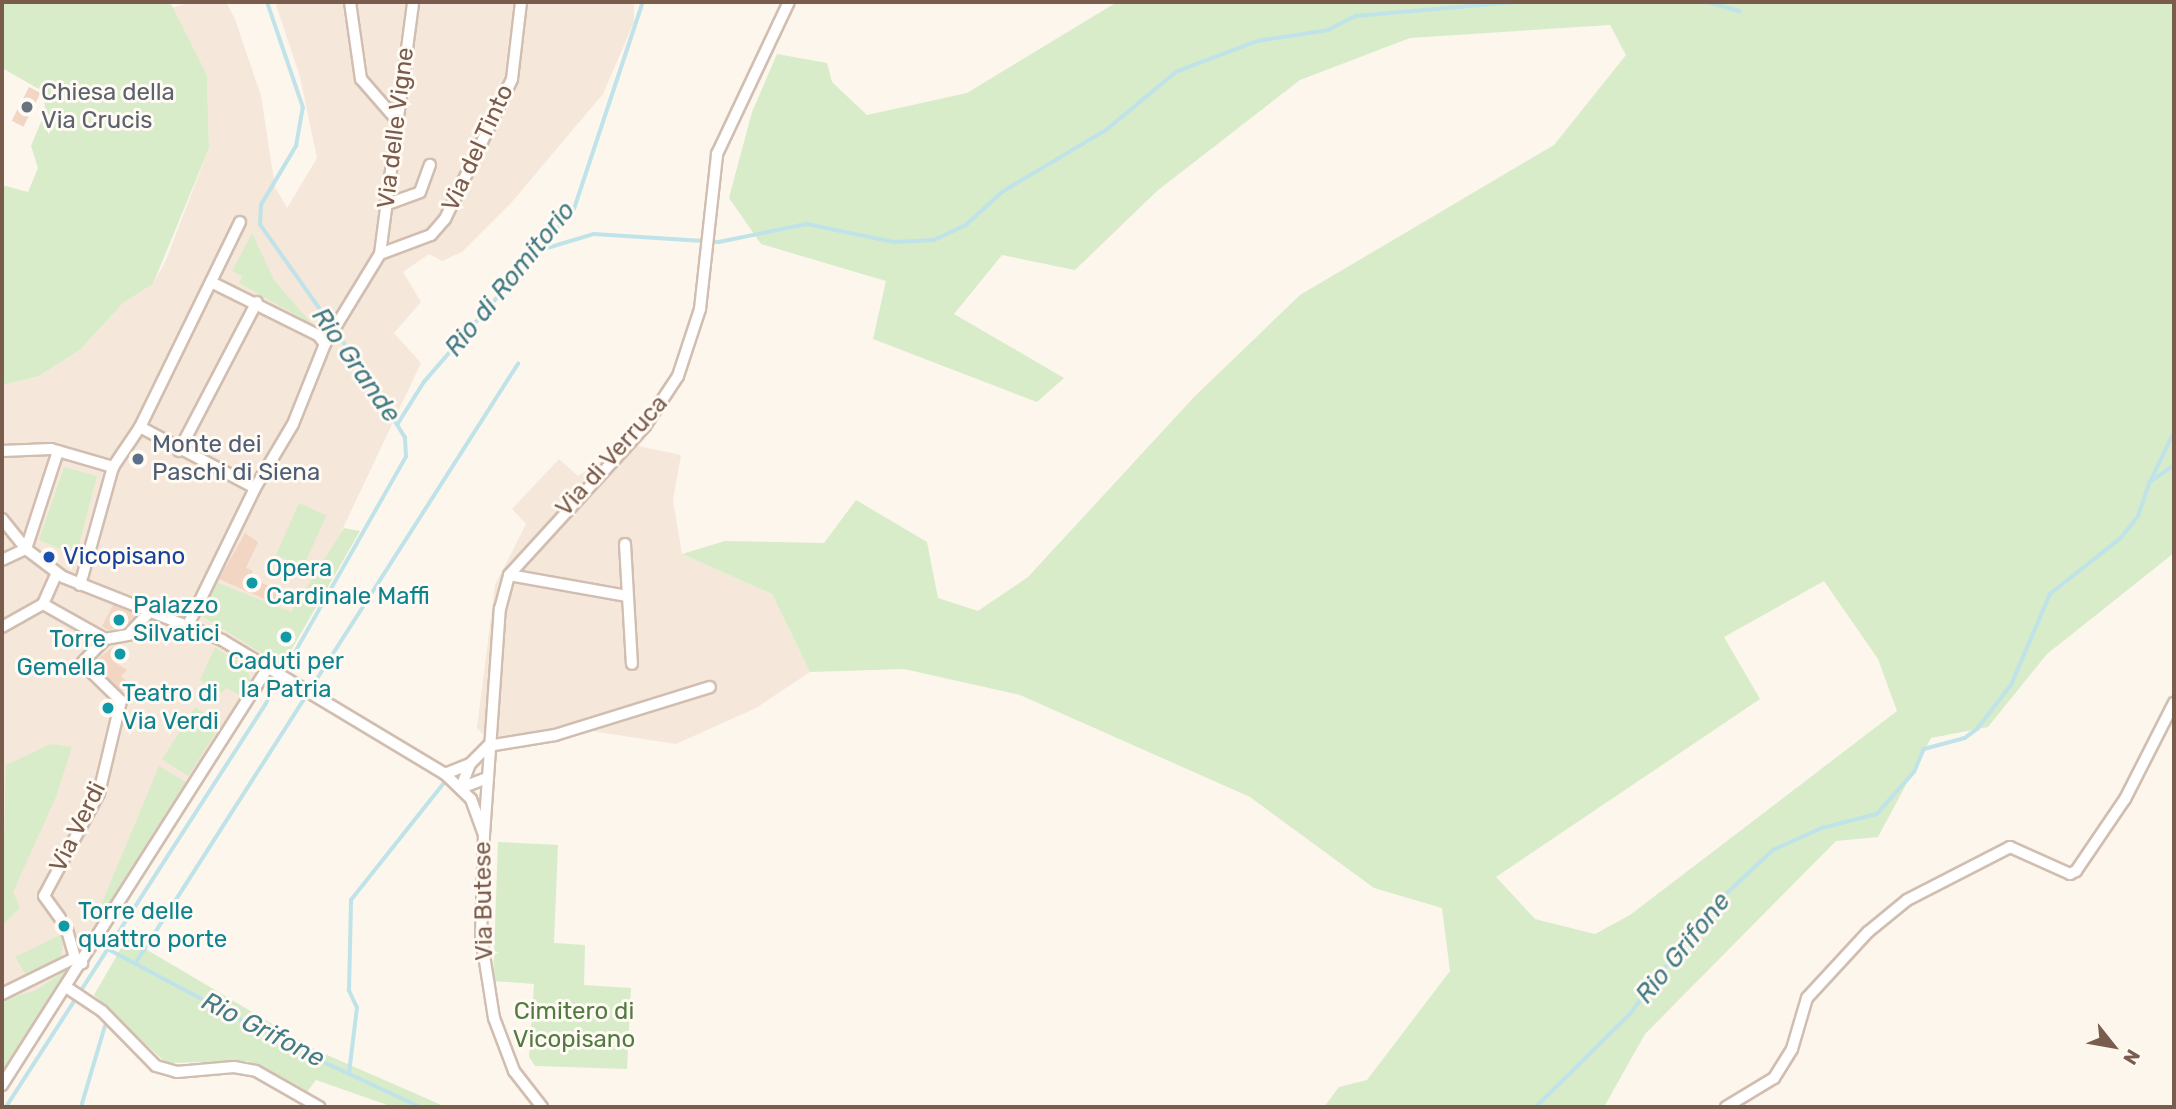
<!DOCTYPE html>
<style>
body{margin:0}
#map{position:relative;width:2176px;height:1109px;overflow:hidden;background:#fdf6ec;font-family:Rubik,sans-serif}
div>[style]{position:absolute}
[style*='--x']{left:calc(var(--x)*1px);top:calc(var(--y)*1px);width:calc(var(--w)*1px);rotate:calc(var(--a)*1deg)}
.residential>*{inset:0;background:#f5e8da}
.green>*{inset:0;background:#d8ecc9;transform-origin:0 0}
.stream>*{height:3.5px;margin:-1.75px;padding:0 1.75px;transform-origin:1.75px;border-radius:1.75px;background:#bfe3e8}
.building>*{inset:0;background:#f3d5c3;transform-origin:0 0}
.roads{filter:drop-shadow(2px 0 #d1beb0) drop-shadow(-2px 0 #d1beb0) drop-shadow(0 2px #d1beb0) drop-shadow(0 -2px #d1beb0)}
.minor>*{height:10px;margin:-5px;padding:0 5px;transform-origin:5px;border-radius:5px;background:#fff}
.dots>*{width:19px;height:19px;translate:-50% -50%;box-sizing:border-box;border:4px solid #fffaf3;border-radius:50%}
span{translate:-50% -50%;white-space:nowrap;text-align:center;line-height:1.15;-webkit-text-stroke:6px #fffaf3;paint-order:stroke}
.worship-label{font-size:24px;color:#5b616d}
.left{translate:0 -50%;text-align:left}
.street-label{font-size:24px;color:#7a5c4d}
.service-label{font-size:24px;color:#4e5e75}
.transit-label{font-size:24px;color:#164399}
.culture-label{font-size:24px;color:#0d838f}
.right{translate:-100% -50%;text-align:right}
.park-label{font-size:24px;color:#537a41}
.water-label{font-size:26px;color:#437c86;font-style:italic}
.frame{position:absolute;inset:0;border:4px solid #7a5c4d;pointer-events:none}
.north{position:absolute;left:2078px;top:1011px;width:70px;height:70px;-webkit-text-stroke:5px #fffaf3;paint-order:stroke;rotate:121deg;font-size:19px;font-weight:700;line-height:28px;text-align:center;color:#7a5c4d}
.north::after{content:'';display:block;margin:auto;width:24px;height:32px;background:#7a5c4d;clip-path:polygon(50% 0,100% 100%,50% 72%,0 100%)}
</style>
<div id="map">
<div class="residential">
<i style="clip-path:polygon(191px 2px,226px 2px,235px 19px,261px 96px,275px 187px,287px 208px,317px 158px,300px 77px,275px 2px,634px 2px,634px 22px,603px 94px,511px 203px,462px 252px,442px 261px,429px 254px,403px 272px,421px 302px,394px 333px,421px 363px,335px 545px,73px 965px,36px 990px,2px 1000px,2px 385px,39px 376px,80px 350px,123px 303px,153px 284px,166px 260px,209px 148px,207px 75px,172px 8px)"></i>
<i style="clip-path:polygon(629px 444px,681px 455px,673px 500px,682px 554px,772px 594px,810px 672px,756px 708px,676px 744px,591px 731px,497px 749px,477px 728px,495px 585px,526px 524px,512px 509px,559px 459px,578px 476px)"></i>
</div>
<div class="green">
<i style="clip-path:polygon(2px 2px,170px 2px,207px 75px,209px 148px,153px 284px,123px 303px,80px 350px,39px 376px,2px 385px,2px 185px,28px 192px,38px 168px,31px 146px,45px 112px,44px 92px,2px 68px)"></i>
<i style="clip-path:polygon(evenodd,1117px 2px,2174px 2px,2174px 553px,2047px 654px,1988px 727px,1931px 738px,1878px 837px,1836px 841px,1645px 1034px,1604px 1107px,1324px 1107px,1339px 1087px,1367px 1080px,1450px 971px,1442px 908px,1374px 888px,1250px 797px,1020px 695px,904px 669px,810px 672px,772px 594px,682px 554px,725px 541px,824px 543px,856px 500px,927px 542px,938px 598px,978px 611px,1028px 577px,1195px 396px,1300px 295px,1554px 145px,1626px 55px,1610px 25px,1410px 38px,1300px 80px,1157px 191px,1075px 270px,1002px 255px,954px 314px,1064px 378px,1037px 402px,873px 339px,886px 281px,761px 244px,729px 198px,752px 112px,777px 54px,827px 63px,832px 82px,867px 115px,967px 93px,1117px 2px,1824px 581px,1878px 659px,1897px 711px,1630px 915px,1595px 934px,1535px 919px,1496px 877px,1760px 699px,1724px 637px,1824px 581px)"></i>
<i style="clip-path:polygon(252px 233px,274px 280px,312px 324px,239px 283px,242px 276px,232px 271px)"></i>
<i style="clip-path:polygon(64px 467px,97px 476px,76px 556px,39px 540px)"></i>
<i style="left:299px;top:503px;width:30px;height:57px;rotate:24deg"></i>
<i style="clip-path:polygon(344px 528px,360px 531px,282px 666px,202px 616px,216px 582px,291px 612px)"></i>
<i style="clip-path:polygon(215px 647px,247px 668px,251px 682px,243px 697px,226px 688px,222px 693px,200px 680px)"></i>
<i style="left:195px;top:707px;width:31px;height:62px;rotate:32deg"></i>
<i style="clip-path:polygon(51px 744px,72px 747px,56px 797px,13px 892px,20px 908px,2px 925px,6px 765px)"></i>
<i style="clip-path:polygon(159px 766px,186px 782px,98px 924px,94px 922px)"></i>
<i style="clip-path:polygon(498px 842px,558px 845px,554px 943px,585px 945px,584px 985px,631px 988px,627px 1069px,535px 1066px,529px 1057px,534px 984px,493px 981px)"></i>
<i style="clip-path:polygon(64px 933px,61px 957px,26px 975px,15px 957px)"></i>
<i style="clip-path:polygon(127px 938px,318px 1051px,446px 1107px,393px 1107px,316px 1080px,307px 1092px,248px 1061px,166px 1063px,94px 995px)"></i>
<i style="clip-path:polygon(73px 965px,2px 1072px,2px 1000px,36px 990px)"></i>
</div>
<div class="stream">
<i style="--x:1708;--y:2;--w:33;--a:16"></i>
<i style="--x:544;--y:249;--w:52;--a:-16.7"></i>
<i style="--x:594;--y:234;--w:125;--a:3.7"></i>
<i style="--x:719;--y:242;--w:90;--a:-11.6"></i>
<i style="--x:807;--y:224;--w:89;--a:11.7"></i>
<i style="--x:894;--y:242;--w:40;--a:-2.9"></i>
<i style="--x:934;--y:240;--w:35;--a:-25"></i>
<i style="--x:966;--y:225;--w:49;--a:-42.5"></i>
<i style="--x:1002;--y:192;--w:121;--a:-30.8"></i>
<i style="--x:1106;--y:130;--w:91;--a:-39.6"></i>
<i style="--x:1176;--y:72;--w:87;--a:-20.9"></i>
<i style="--x:1257;--y:41;--w:72;--a:-8.8"></i>
<i style="--x:1328;--y:30;--w:31;--a:-27"></i>
<i style="--x:1356;--y:16;--w:160;--a:-5"></i>
<i style="--x:397;--y:425;--w:51;--a:-57.9"></i>
<i style="--x:424;--y:382;--w:229;--a:-49.1"></i>
<i style="--x:574;--y:209;--w:218;--a:-71.6"></i>
<i style="--x:2151;--y:480;--w:53;--a:-64.4"></i>
<i style="--x:108;--y:949;--w:208;--a:28"></i>
<i style="--x:292;--y:1047;--w:141;--a:25.1"></i>
<i style="--x:135;--y:964;--w:712;--a:-57.45"></i>
<i style="--x:349;--y:1073;--w:65;--a:-83"></i>
<i style="--x:357;--y:1008;--w:19;--a:-115"></i>
<i style="--x:349;--y:991;--w:91;--a:-88.7"></i>
<i style="--x:351;--y:900;--w:151;--a:-51.5"></i>
<i style="--x:6;--y:1107;--w:478;--a:-57.2"></i>
<i style="--x:265;--y:705;--w:285;--a:-60.4"></i>
<i style="--x:406;--y:457;--w:19;--a:-93"></i>
<i style="--x:405;--y:438;--w:73;--a:-121.5"></i>
<i style="--x:367;--y:376;--w:185;--a:-125.3"></i>
<i style="--x:260;--y:225;--w:20;--a:-87"></i>
<i style="--x:261;--y:205;--w:69;--a:-59.3"></i>
<i style="--x:296;--y:146;--w:39;--a:-80"></i>
<i style="--x:303;--y:108;--w:112;--a:-108.8"></i>
<i style="--x:81;--y:1107;--w:84;--a:-73.5"></i>
<i style="--x:1536;--y:1107;--w:132;--a:-44.7"></i>
<i style="--x:1630;--y:1014;--w:132;--a:-52.7"></i>
<i style="--x:1710;--y:909;--w:86;--a:-43.1"></i>
<i style="--x:1773;--y:850;--w:54;--a:-24.2"></i>
<i style="--x:1822;--y:828;--w:57;--a:-14.3"></i>
<i style="--x:1877;--y:814;--w:56;--a:-48.6"></i>
<i style="--x:1914;--y:772;--w:25;--a:-67"></i>
<i style="--x:1924;--y:749;--w:42;--a:-15"></i>
<i style="--x:1965;--y:738;--w:15;--a:-37"></i>
<i style="--x:1977;--y:729;--w:56;--a:-52.3"></i>
<i style="--x:2011;--y:685;--w:99;--a:-66.8"></i>
<i style="--x:2050;--y:594;--w:90;--a:-38.3"></i>
<i style="--x:2121;--y:538;--w:28;--a:-52"></i>
<i style="--x:2138;--y:516;--w:36;--a:-71"></i>
<i style="--x:2150;--y:482;--w:29;--a:-35"></i>
</div>
<div class="building">
<i style="left:29px;top:87px;width:13px;height:38px;rotate:27deg"></i>
<i style="clip-path:polygon(245px 533px,258px 542px,246px 568px,253px 571px,250px 578px,286px 593px,280px 606px,219px 579px)"></i>
<i style="clip-path:polygon(113px 605px,136px 614px,124px 628px,108px 630px,102px 626px)"></i>
<i style="clip-path:polygon(115px 645px,125px 652px,118px 664px,127px 670px,121px 676px,128px 682px,122px 691px,93px 663px)"></i>
</div>
<div class="roads">
<div class="minor">
<i style="--x:350;--y:2;--w:78;--a:81.9"></i>
<i style="--x:361;--y:79;--w:52;--a:48.9"></i>
<i style="--x:385;--y:205;--w:37;--a:-20"></i>
<i style="--x:420;--y:192;--w:29;--a:-70"></i>
<i style="--x:380;--y:254;--w:54;--a:-20.4"></i>
<i style="--x:431;--y:235;--w:21;--a:-49"></i>
<i style="--x:445;--y:219;--w:155;--a:-64.4"></i>
<i style="--x:512;--y:79;--w:78;--a:-83.3"></i>
<i style="--x:211;--y:282;--w:119;--a:26.4"></i>
<i style="--x:318;--y:335;--w:11;--a:52"></i>
<i style="--x:140;--y:427;--w:130;--a:27.9"></i>
<i style="--x:2;--y:451;--w:49;--a:-2.3"></i>
<i style="--x:51;--y:449;--w:65;--a:16.2"></i>
<i style="--x:179;--y:451;--w:168;--a:-62.4"></i>
<i style="--x:2;--y:519;--w:38;--a:51"></i>
<i style="--x:26;--y:549;--w:46;--a:37.1"></i>
<i style="--x:63;--y:577;--w:171;--a:21.6"></i>
<i style="--x:222;--y:640;--w:260;--a:31"></i>
<i style="--x:445;--y:774;--w:36;--a:44"></i>
<i style="--x:471;--y:799;--w:38;--a:70"></i>
<i style="--x:484;--y:835;--w:101;--a:91.7"></i>
<i style="--x:481;--y:936;--w:83;--a:81"></i>
<i style="--x:494;--y:1018;--w:57;--a:69.3"></i>
<i style="--x:514;--y:1071;--w:46;--a:52.1"></i>
<i style="--x:625;--y:544;--w:120;--a:86.7"></i>
<i style="--x:26;--y:549;--w:103;--a:-71.9"></i>
<i style="--x:2;--y:560;--w:26;--a:-25"></i>
<i style="--x:509;--y:575;--w:120;--a:10.1"></i>
<i style="--x:80;--y:585;--w:123;--a:-74.4"></i>
<i style="--x:113;--y:467;--w:48;--a:-56"></i>
<i style="--x:140;--y:427;--w:228;--a:-64"></i>
<i style="--x:43;--y:604;--w:71;--a:29.4"></i>
<i style="--x:43;--y:604;--w:34;--a:-66"></i>
<i style="--x:189;--y:623;--w:150;--a:-63.9"></i>
<i style="--x:255;--y:488;--w:74;--a:-59.3"></i>
<i style="--x:293;--y:424;--w:86;--a:-68.2"></i>
<i style="--x:325;--y:344;--w:105;--a:-58.6"></i>
<i style="--x:380;--y:254;--w:254;--a:-82.5"></i>
<i style="--x:2;--y:627;--w:47;--a:-29.3"></i>
<i style="--x:105;--y:639;--w:23;--a:-10"></i>
<i style="--x:128;--y:635;--w:34;--a:-47"></i>
<i style="--x:488;--y:746;--w:68;--a:-9.3"></i>
<i style="--x:555;--y:735;--w:162;--a:-17.2"></i>
<i style="--x:470;--y:764;--w:26;--a:111"></i>
<i style="--x:461;--y:788;--w:25;--a:-21"></i>
<i style="--x:445;--y:774;--w:27;--a:-22"></i>
<i style="--x:470;--y:764;--w:25;--a:-45"></i>
<i style="--x:484;--y:835;--w:227;--a:-86"></i>
<i style="--x:500;--y:609;--w:35;--a:-75"></i>
<i style="--x:509;--y:575;--w:202;--a:-47.6"></i>
<i style="--x:645;--y:426;--w:60;--a:-56.6"></i>
<i style="--x:678;--y:376;--w:71;--a:-71.8"></i>
<i style="--x:700;--y:309;--w:156;--a:-83.7"></i>
<i style="--x:717;--y:154;--w:168;--a:-64.7"></i>
<i style="--x:60;--y:918;--w:27;--a:-126"></i>
<i style="--x:44;--y:896;--w:117;--a:-61.9"></i>
<i style="--x:99;--y:793;--w:95;--a:-76.6"></i>
<i style="--x:121;--y:701;--w:54;--a:-135.7"></i>
<i style="--x:82;--y:663;--w:33;--a:-46"></i>
<i style="--x:67;--y:930;--w:29;--a:74"></i>
<i style="--x:66;--y:987;--w:43;--a:33.7"></i>
<i style="--x:102;--y:1011;--w:77;--a:45.5"></i>
<i style="--x:156;--y:1066;--w:22;--a:16"></i>
<i style="--x:177;--y:1072;--w:57;--a:-5"></i>
<i style="--x:234;--y:1067;--w:22;--a:10"></i>
<i style="--x:256;--y:1071;--w:73;--a:29.7"></i>
<i style="--x:2;--y:994;--w:81;--a:-26.3"></i>
<i style="--x:75;--y:958;--w:9;--a:36"></i>
<i style="--x:2;--y:1085;--w:495;--a:-57.5"></i>
<i style="--x:1726;--y:1107;--w:56;--a:-31.1"></i>
<i style="--x:1774;--y:1078;--w:34;--a:-58"></i>
<i style="--x:1792;--y:1049;--w:53;--a:-73.6"></i>
<i style="--x:1807;--y:998;--w:90;--a:-47.3"></i>
<i style="--x:1868;--y:932;--w:50;--a:-39.4"></i>
<i style="--x:1907;--y:900;--w:116;--a:-27.2"></i>
<i style="--x:2010;--y:847;--w:66;--a:24.2"></i>
<i style="--x:2070;--y:874;--w:7;--a:-27"></i>
<i style="--x:2076;--y:871;--w:87;--a:-55.8"></i>
<i style="--x:2125;--y:799;--w:108;--a:-63"></i>
</div>
</div>
<div class="dots">
<i style="left:27px;top:107px;background:#6b7280"></i>
<i style="left:138px;top:459px;background:#5c6f8a"></i>
<i style="left:49px;top:557px;background:#1a4fb4"></i>
<i style="left:252px;top:583px;background:#0f9aa8"></i>
<i style="left:119px;top:620px;background:#0f9aa8"></i>
<i style="left:286px;top:637px;background:#0f9aa8"></i>
<i style="left:120px;top:654px;background:#0f9aa8"></i>
<i style="left:108px;top:708px;background:#0f9aa8"></i>
<i style="left:64px;top:926px;background:#0f9aa8"></i>
</div>
<div class="worship-label">
<span class="left" style="left:41px;top:107px">Chiesa della<br>Via Crucis</span>
</div>
<div class="street-label">
<span style="left:396px;top:128px;rotate:-83deg">Via delle Vigne</span>
<span style="left:478px;top:148px;rotate:-65deg">Via del Tinto</span>
<span style="left:612px;top:456px;rotate:-48deg">Via di Verruca</span>
<span style="left:78px;top:827px;rotate:-64deg">Via Verdi</span>
<span style="left:484px;top:901px;rotate:-91deg">Via Butese</span>
</div>
<div class="service-label">
<span class="left" style="left:152px;top:459px">Monte dei<br>Paschi di Siena</span>
</div>
<div class="transit-label">
<span class="left" style="left:63px;top:557px">Vicopisano</span>
</div>
<div class="culture-label">
<span class="left" style="left:266px;top:583px">Opera<br>Cardinale Maffi</span>
<span class="left" style="left:133px;top:620px">Palazzo<br>Silvatici</span>
<span class="right" style="left:106px;top:654px">Torre<br>Gemella</span>
<span style="left:286px;top:676px">Caduti per<br>la Patria</span>
<span class="left" style="left:122px;top:708px">Teatro di<br>Via Verdi</span>
<span class="left" style="left:78px;top:926px">Torre delle<br>quattro porte</span>
</div>
<div class="park-label">
<span style="left:574px;top:1026px">Cimitero di<br>Vicopisano</span>
</div>
<div class="water-label">
<span style="left:510px;top:279px;rotate:-51deg">Rio di Romitorio</span>
<span style="left:356px;top:365px;rotate:55deg">Rio Grande</span>
<span style="left:1683px;top:948px;rotate:-51deg">Rio Grifone</span>
<span style="left:263px;top:1030px;rotate:27deg">Rio Grifone</span>
</div>
<div class="frame"></div>
<div class="north">N</div>
</div>
